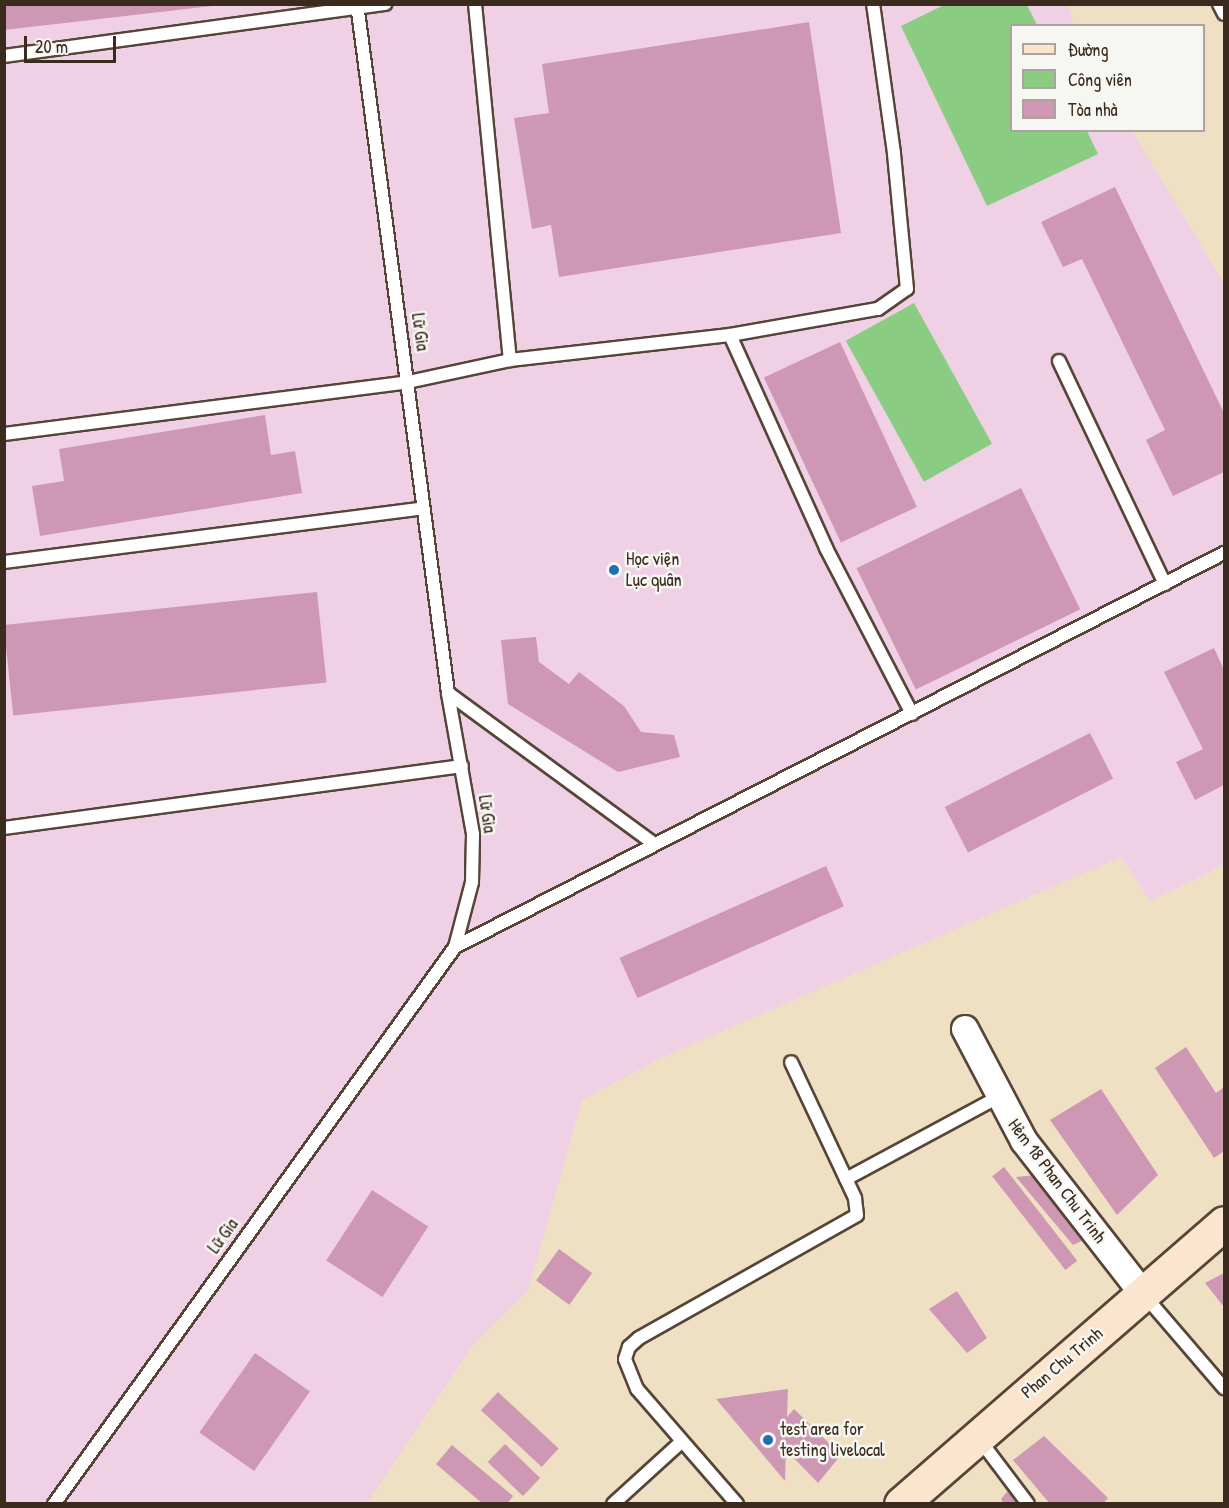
<!DOCTYPE html>
<meta charset="utf-8">
<style>
body{margin:0}
#map{position:relative;width:1229px;height:1508px;overflow:hidden;background:#efe0c3;font-family:"Patrick Hand",sans-serif}
div>[style]{position:absolute}
[style*='--x']{left:calc(var(--x)*1px);top:calc(var(--y)*1px);width:calc(var(--w)*1px);rotate:calc(var(--a)*1deg)}
.built>*{inset:0;background:#f0d0e5}
.green>*{inset:0;background:#8bcc83;transform-origin:0 0}
.building>*{inset:0;background:#ce98b4;transform-origin:0 0}
.roads{filter:drop-shadow(2px 0 #564537) drop-shadow(-2px 0 #564537) drop-shadow(0 2px #564537) drop-shadow(0 -2px #564537)}
.service>*{height:12px;margin:-6px;padding:0 6px;transform-origin:6px;border-radius:6px;background:#fff}
.minor>*{height:26px;margin:-13px;padding:0 13px;transform-origin:13px;border-radius:13px;background:#fff}
.secondary>*{height:33px;margin:-16.5px;padding:0 16.5px;transform-origin:16.5px;border-radius:16.5px;background:#fbe5cf}
.dots>*{width:16px;height:16px;translate:-50% -50%;box-sizing:border-box;border:3px solid #f6f6f2;border-radius:50%}
span{translate:-50% -50%;white-space:nowrap;text-align:center;line-height:1.15;-webkit-text-stroke:5px #f6f6f2;paint-order:stroke}
.street-label{font-size:18px;color:#3b2a1e}
.poi-label{font-size:18px;color:#3b2a1e}
.left{translate:0 -50%;text-align:left}
.frame{position:absolute;inset:0;border:6px solid #3b2a1e;pointer-events:none}
.legend{position:absolute;left:1010px;top:24px;width:195px;height:108px;box-sizing:border-box;background:#f6f6f2;border:2px solid #aba49d;margin:0;padding:8px 10px;list-style:none;font-size:18px;color:#3b2a1e}
.legend li{display:flex;align-items:center;gap:12px;height:30px}
.legend b{width:30px;border:2px solid #aba49d}
.scale{position:absolute;left:24px;top:36px;width:92px;height:27px;box-sizing:border-box;border:3px solid #3b2a1e;border-top:0;padding-left:8px;font-size:18px;line-height:21px;white-space:nowrap;color:#3b2a1e;-webkit-text-stroke:4px #f6f6f2;paint-order:stroke}
</style>
<div id="map">
<div class="built">
<i style="clip-path:polygon(5px 5px,1068px 5px,1074px 25px,1012px 26px,1012px 130px,1132px 131px,1224px 283px,1224px 865px,1150px 901px,1121px 857px,663px 1057px,582px 1100px,528px 1291px,473px 1345px,367px 1503px,5px 1504px)"></i>
</div>
<div class="green">
<i style="clip-path:polygon(946px 4px,1027px 5px,1037px 25px,1012px 26px,1012px 130px,1087px 131px,1098px 154px,987px 206px,901px 26px)"></i>
<i style="left:914px;top:303px;width:161px;height:78px;rotate:61deg"></i>
</div>
<div class="building">
<i style="clip-path:polygon(4px 4px,211px 4px,212px 6px,4px 30px)"></i>
<i style="clip-path:polygon(809px 22px,841px 233px,559px 277px,551px 225px,532px 229px,514px 118px,549px 113px,542px 64px)"></i>
<i style="clip-path:polygon(1115px 187px,1224px 413px,1224px 472px,1173px 496px,1146px 440px,1165px 430px,1082px 259px,1063px 267px,1041px 222px)"></i>
<i style="left:840px;top:342px;width:182px;height:84px;rotate:65deg"></i>
<i style="clip-path:polygon(265px 415px,271px 455px,295px 451px,302px 493px,40px 536px,32px 486px,64px 481px,59px 449px)"></i>
<i style="left:1021px;top:488px;width:135px;height:183px;rotate:64deg"></i>
<i style="left:317px;top:592px;width:91px;height:315px;rotate:84deg"></i>
<i style="clip-path:polygon(536px 637px,539px 662px,569px 684px,579px 672px,624px 706px,641px 732px,674px 735px,680px 757px,618px 772px,508px 704px,501px 640px)"></i>
<i style="clip-path:polygon(1214px 648px,1224px 670px,1224px 785px,1195px 800px,1176px 762px,1203px 749px,1164px 672px)"></i>
<i style="left:1090px;top:733px;width:51px;height:163px;rotate:63deg"></i>
<i style="left:826px;top:866px;width:44px;height:226px;rotate:66deg"></i>
<i style="clip-path:polygon(1186px 1047px,1216px 1093px,1224px 1087px,1224px 1151px,1214px 1158px,1155px 1068px)"></i>
<i style="clip-path:polygon(1101px 1089px,1158px 1175px,1117px 1215px,1050px 1120px)"></i>
<i style="left:1004px;top:1167px;width:119px;height:15px;rotate:52deg"></i>
<i style="clip-path:polygon(1036px 1175px,1090px 1237px,1073px 1245px,1016px 1177px)"></i>
<i style="left:372px;top:1190px;width:67px;height:84px;rotate:33deg"></i>
<i style="left:559px;top:1249px;width:41px;height:39px;rotate:36deg"></i>
<i style="clip-path:polygon(1224px 1273px,1224px 1307px,1205px 1283px)"></i>
<i style="clip-path:polygon(957px 1291px,987px 1338px,967px 1353px,929px 1309px)"></i>
<i style="left:255px;top:1353px;width:67px;height:97px;rotate:35deg"></i>
<i style="clip-path:polygon(788px 1389px,787px 1417px,794px 1409px,841px 1455px,818px 1483px,786px 1450px,785px 1481px,716px 1399px)"></i>
<i style="left:498px;top:1392px;width:83px;height:25px;rotate:43deg"></i>
<i style="clip-path:polygon(1044px 1436px,1108px 1498px,1103px 1504px,1050px 1504px,1013px 1460px)"></i>
<i style="left:505px;top:1444px;width:49px;height:25px;rotate:44deg"></i>
<i style="clip-path:polygon(452px 1445px,513px 1496px,507px 1504px,483px 1504px,436px 1464px)"></i>
<i style="clip-path:polygon(1011px 1487px,1023px 1504px,1004px 1504px,1001px 1499px)"></i>
</div>
<div class="roads">
<div class="service">
<i style="--x:475;--y:4;--w:358;--a:84.4"></i>
<i style="--x:1219;--y:4;--w:11;--a:63"></i>
<i style="--x:4;--y:56;--w:385;--a:-7.8"></i>
<i style="--x:730;--y:335;--w:234;--a:65.7"></i>
<i style="--x:826;--y:548;--w:187;--a:62.6"></i>
<i style="--x:1059;--y:361;--w:247;--a:64.6"></i>
<i style="--x:4;--y:434;--w:407;--a:-7.3"></i>
<i style="--x:408;--y:382;--w:104;--a:-12.2"></i>
<i style="--x:510;--y:360;--w:221;--a:-6.5"></i>
<i style="--x:730;--y:335;--w:150;--a:-10"></i>
<i style="--x:878;--y:309;--w:35;--a:-35"></i>
<i style="--x:907;--y:289;--w:137;--a:-95.5"></i>
<i style="--x:894;--y:153;--w:150;--a:-98"></i>
<i style="--x:4;--y:562;--w:422;--a:-7.3"></i>
<i style="--x:448;--y:693;--w:255;--a:36.2"></i>
<i style="--x:4;--y:828;--w:462;--a:-7.7"></i>
<i style="--x:455;--y:947;--w:864;--a:-27.13"></i>
<i style="--x:846;--y:1179;--w:173;--a:-28.3"></i>
<i style="--x:1144;--y:1295;--w:123;--a:49.3"></i>
<i style="--x:979;--y:1439;--w:81;--a:53"></i>
<i style="--x:54;--y:1504;--w:686;--a:-54.25"></i>
<i style="--x:455;--y:947;--w:67;--a:-75.3"></i>
<i style="--x:472;--y:882;--w:48;--a:-88.8"></i>
<i style="--x:473;--y:834;--w:143;--a:-100.1"></i>
<i style="--x:448;--y:693;--w:695;--a:-97.52"></i>
<i style="--x:613;--y:1504;--w:91;--a:-42.3"></i>
<i style="--x:737;--y:1504;--w:152;--a:-131"></i>
<i style="--x:637;--y:1389;--w:32;--a:-112"></i>
<i style="--x:625;--y:1359;--w:13;--a:-72"></i>
<i style="--x:629;--y:1347;--w:13;--a:-42"></i>
<i style="--x:639;--y:1338;--w:250;--a:-29.4"></i>
<i style="--x:857;--y:1215;--w:17;--a:-97"></i>
<i style="--x:855;--y:1198;--w:150;--a:-115.2"></i>
</div>
<div class="minor">
<i style="--x:965;--y:1029;--w:127;--a:62.2"></i>
<i style="--x:1024;--y:1141;--w:194;--a:52.1"></i>
</div>
<div class="secondary">
<i style="--x:901;--y:1504;--w:428;--a:-41"></i>
</div>
</div>
<div class="dots">
<i style="left:614px;top:570px;background:#1f6fb2"></i>
<i style="left:768px;top:1440px;background:#1f6fb2"></i>
</div>
<div class="street-label">
<span style="left:420px;top:332px;rotate:82deg">Lữ Gia</span>
<span style="left:487px;top:814px;rotate:82deg">Lữ Gia</span>
<span style="left:1057px;top:1181px;rotate:53deg">Hẻm 18 Phan Chu Trinh</span>
<span style="left:223px;top:1236px;rotate:-54deg">Lữ Gia</span>
<span style="left:1062px;top:1363px;rotate:-40deg">Phan Chu Trinh</span>
</div>
<div class="poi-label">
<span class="left" style="left:626px;top:570px">Học viện<br>Lục quân</span>
<span class="left" style="left:780px;top:1440px">test area for<br>testing livelocal</span>
</div>
<div class="frame"></div>
<ul class="legend">
<li><b style="height:8px;background:#fbe5cf"></b>Đường</li>
<li><b style="height:16px;background:#8bcc83"></b>Công viên</li>
<li><b style="height:16px;background:#ce98b4"></b>Tòa nhà</li>
</ul>
<div class="scale">20 m</div>
</div>
